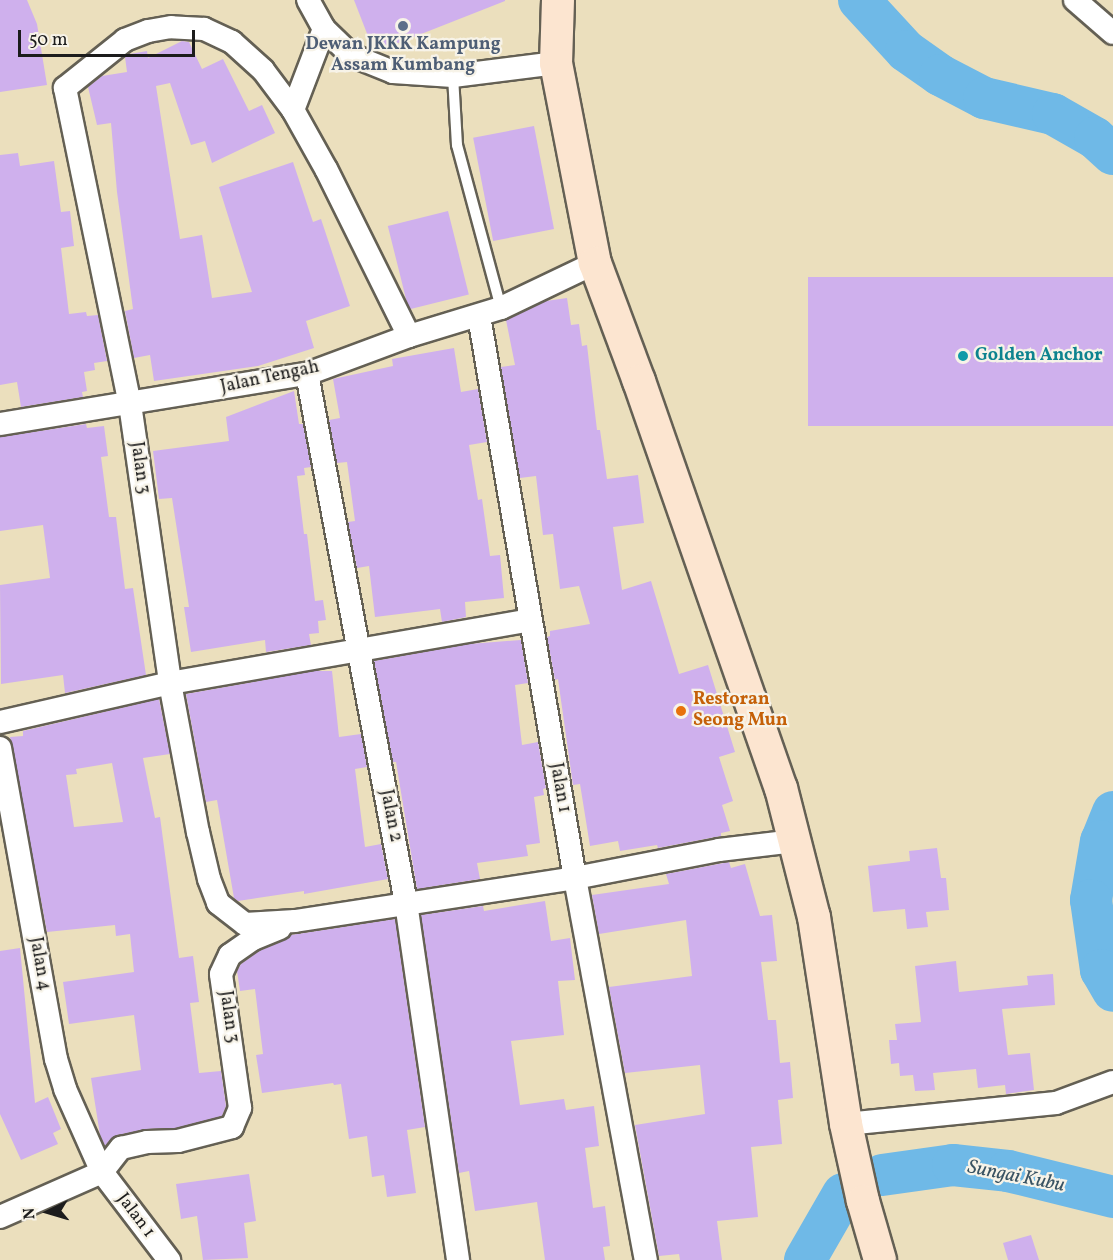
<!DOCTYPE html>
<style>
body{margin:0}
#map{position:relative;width:1113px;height:1260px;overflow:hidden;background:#ebdfbd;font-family:Vollkorn,serif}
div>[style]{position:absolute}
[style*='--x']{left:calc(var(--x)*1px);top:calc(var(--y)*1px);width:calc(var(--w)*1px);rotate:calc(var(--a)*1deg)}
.river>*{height:42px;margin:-21px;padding:0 21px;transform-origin:21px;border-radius:21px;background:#6fb9e7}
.building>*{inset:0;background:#cfb0ed;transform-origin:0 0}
.roads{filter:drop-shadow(2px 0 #646054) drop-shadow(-2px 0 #646054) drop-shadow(0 2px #646054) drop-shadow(0 -2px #646054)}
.service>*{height:10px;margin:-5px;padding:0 5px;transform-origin:5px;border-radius:5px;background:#fff}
.minor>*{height:22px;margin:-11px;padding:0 11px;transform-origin:11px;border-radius:11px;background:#fff}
.secondary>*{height:32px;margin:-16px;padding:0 16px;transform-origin:16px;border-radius:16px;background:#fce5d0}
.dots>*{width:16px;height:16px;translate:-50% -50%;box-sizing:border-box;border:3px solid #f7f3e8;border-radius:50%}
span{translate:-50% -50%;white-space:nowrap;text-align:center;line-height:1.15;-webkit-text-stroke:4.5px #f7f3e8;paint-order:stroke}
.service-label{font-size:18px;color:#4e5e75;font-weight:700}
.culture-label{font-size:18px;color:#0d838f;font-weight:700}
.left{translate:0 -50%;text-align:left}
.street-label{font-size:18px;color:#1c1c1c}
.food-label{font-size:18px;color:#c56008;font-weight:700}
.water-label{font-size:20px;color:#395363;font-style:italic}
.north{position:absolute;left:18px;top:1182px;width:60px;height:60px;-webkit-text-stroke:4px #f7f3e8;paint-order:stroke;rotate:265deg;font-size:16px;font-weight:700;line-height:24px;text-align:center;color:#1c1c1c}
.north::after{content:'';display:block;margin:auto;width:21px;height:27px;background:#1c1c1c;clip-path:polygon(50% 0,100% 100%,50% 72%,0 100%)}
.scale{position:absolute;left:18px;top:30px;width:177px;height:27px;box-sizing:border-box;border:3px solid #1c1c1c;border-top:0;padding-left:8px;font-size:18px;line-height:21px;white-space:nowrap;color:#1c1c1c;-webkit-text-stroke:4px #f7f3e8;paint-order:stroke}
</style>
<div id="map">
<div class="river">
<i style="--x:859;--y:0;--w:69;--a:47.3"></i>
<i style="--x:906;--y:51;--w:42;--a:35.2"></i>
<i style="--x:940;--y:75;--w:50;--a:27.6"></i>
<i style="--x:984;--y:98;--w:71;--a:13.1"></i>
<i style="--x:1053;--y:114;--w:48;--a:29.7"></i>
<i style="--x:1095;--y:138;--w:24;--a:42"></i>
<i style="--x:1113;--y:812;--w:31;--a:112"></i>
<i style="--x:1101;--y:841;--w:60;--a:99.6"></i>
<i style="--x:1091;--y:900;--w:71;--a:81.9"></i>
<i style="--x:1101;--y:970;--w:24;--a:60"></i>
<i style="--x:882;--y:1175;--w:72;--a:-8"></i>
<i style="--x:953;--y:1165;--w:55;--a:6.2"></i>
<i style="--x:1008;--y:1171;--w:108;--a:13.9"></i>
<i style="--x:805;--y:1260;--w:76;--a:-60.1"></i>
</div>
<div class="building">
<i style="clip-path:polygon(0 0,27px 0,37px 24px,47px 85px,0 92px)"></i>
<i style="clip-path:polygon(354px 0,505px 0,505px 1px,378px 51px,373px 49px)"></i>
<i style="clip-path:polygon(182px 41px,189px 42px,202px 69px,223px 59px,249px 111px,262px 105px,275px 133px,212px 163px,205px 141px,191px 145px,170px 83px,156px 86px,180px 239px,202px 235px,212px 298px,252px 292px,219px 187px,293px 162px,313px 222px,321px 219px,350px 306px,306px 321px,314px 348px,258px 366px,154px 381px,150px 355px,134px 358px,125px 311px,133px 309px,117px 192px,111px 123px,97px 125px,88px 87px,102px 76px,127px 72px,125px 57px,130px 54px,147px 51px,148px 58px)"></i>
<i style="left:534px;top:126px;width:105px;height:62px;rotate:79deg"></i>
<i style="clip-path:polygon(18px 153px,20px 166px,54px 161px,61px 212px,70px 211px,74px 246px,61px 248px,69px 314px,86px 312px,87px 316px,98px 315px,107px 361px,94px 363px,95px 370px,84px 372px,87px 391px,82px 392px,83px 397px,21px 407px,17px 382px,0 385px,0 155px)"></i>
<i style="left:448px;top:211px;width:86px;height:62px;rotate:76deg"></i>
<i style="left:1113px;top:277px;width:149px;height:305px;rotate:90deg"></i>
<i style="clip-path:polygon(567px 298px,571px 325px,579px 324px,582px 346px,587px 345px,597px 430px,600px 430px,607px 479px,638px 475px,644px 523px,613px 527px,622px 590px,651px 581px,679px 674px,708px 665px,735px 752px,719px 757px,733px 801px,722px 805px,730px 831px,721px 833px,721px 836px,658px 848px,657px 845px,620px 851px,618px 841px,590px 846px,580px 784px,573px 785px,558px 679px,555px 680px,547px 637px,550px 636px,550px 631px,590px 624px,579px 586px,560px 589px,553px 534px,543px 535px,536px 476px,520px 478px,501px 367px,515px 365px,506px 320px,546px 301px)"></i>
<i style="clip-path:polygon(454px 348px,461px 392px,478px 389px,487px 442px,469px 445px,478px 500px,482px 499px,490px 556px,500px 555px,504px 598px,465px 602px,466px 617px,442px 622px,440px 609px,375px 617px,369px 566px,357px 568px,348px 522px,355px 521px,347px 462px,337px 463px,329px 420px,340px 418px,333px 379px,393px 366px,392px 359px)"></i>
<i style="clip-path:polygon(294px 391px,299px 424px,303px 424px,311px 467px,304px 468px,305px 475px,297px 476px,304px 534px,307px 534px,315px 601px,323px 600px,326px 620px,318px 621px,319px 633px,309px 634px,311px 645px,266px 652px,265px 640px,191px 652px,184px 607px,189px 607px,172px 498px,159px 499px,153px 451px,229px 441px,226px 417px)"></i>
<i style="clip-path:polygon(86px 424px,87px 428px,104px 426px,108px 456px,101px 457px,109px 517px,116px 517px,125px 589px,133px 588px,146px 675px,65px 693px,63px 675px,1px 684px,0 585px,50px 578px,43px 525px,0 531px,0 437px)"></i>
<i style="clip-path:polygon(521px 640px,528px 683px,515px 685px,522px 745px,538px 742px,546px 788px,543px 789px,544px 795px,534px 797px,540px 843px,526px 845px,528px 856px,477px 863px,480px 879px,417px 889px,396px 762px,393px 762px,374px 661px,469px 644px)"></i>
<i style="clip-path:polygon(314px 671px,332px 671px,339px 737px,361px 734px,367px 767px,355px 769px,365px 847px,381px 844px,388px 879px,304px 894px,304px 891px,238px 901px,234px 898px,217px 800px,206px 802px,186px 694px)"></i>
<i style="clip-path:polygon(evenodd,159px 699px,170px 754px,143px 758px,155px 818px,160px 817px,179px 958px,193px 956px,199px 1002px,190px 1003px,199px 1073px,221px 1071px,226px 1106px,222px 1116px,176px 1128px,146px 1129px,118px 1135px,105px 1146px,100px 1135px,91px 1078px,141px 1070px,134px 1015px,69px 1024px,63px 982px,134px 972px,130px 934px,116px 936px,115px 925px,47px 932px,10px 737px,23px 736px,23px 731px,159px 699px,112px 763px,123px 822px,74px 827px,66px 775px,77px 774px,76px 769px,112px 763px)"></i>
<i style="clip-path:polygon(937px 848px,941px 878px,946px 878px,949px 910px,926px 912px,928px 927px,907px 929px,905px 909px,873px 912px,868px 866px,910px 861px,909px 851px)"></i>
<i style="clip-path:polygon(729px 862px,731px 868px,745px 864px,760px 916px,772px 915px,777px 961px,761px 962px,768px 1020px,776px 1020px,780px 1063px,790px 1062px,793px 1098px,778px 1100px,782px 1144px,751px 1147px,758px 1217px,717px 1221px,722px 1260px,680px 1260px,679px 1254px,659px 1256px,635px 1125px,705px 1114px,700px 1065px,625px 1073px,609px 987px,692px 976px,686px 920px,599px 934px,592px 895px,669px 884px,666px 874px)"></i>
<i style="clip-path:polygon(545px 901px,551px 941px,570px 938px,575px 980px,558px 981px,564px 1035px,511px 1041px,520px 1105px,564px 1099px,566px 1110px,594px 1106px,599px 1146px,585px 1148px,593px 1208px,605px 1206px,610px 1246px,603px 1247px,605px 1260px,545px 1260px,537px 1202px,475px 1211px,469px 1171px,459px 1173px,421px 915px,483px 906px,484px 911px)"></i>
<i style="clip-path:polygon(395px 919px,425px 1127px,407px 1130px,416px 1193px,387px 1197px,384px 1175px,372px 1177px,367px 1136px,349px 1139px,341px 1084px,334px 1085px,333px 1083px,262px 1093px,256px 1055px,263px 1054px,255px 989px,240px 991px,237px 971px,241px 964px,259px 951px,285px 940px,291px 935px)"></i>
<i style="clip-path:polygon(20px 948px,35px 1103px,48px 1097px,61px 1129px,53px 1133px,58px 1144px,21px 1160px,0 1114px,0 951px)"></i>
<i style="clip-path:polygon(956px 961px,959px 992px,1028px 985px,1027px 976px,1053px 974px,1055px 1005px,1002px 1009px,1008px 1055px,1030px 1053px,1034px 1090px,1006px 1094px,1005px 1085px,978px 1088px,976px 1069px,933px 1073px,935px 1090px,915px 1091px,913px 1075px,900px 1076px,899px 1063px,891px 1064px,889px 1040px,897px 1040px,895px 1024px,921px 1022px,915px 966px)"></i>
<i style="clip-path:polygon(249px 1174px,256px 1221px,244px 1223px,248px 1258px,203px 1260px,197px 1216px,181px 1219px,176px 1184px)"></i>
<i style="clip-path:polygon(1031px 1235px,1039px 1260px,1008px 1260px,1003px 1243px)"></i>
</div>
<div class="roads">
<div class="service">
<i style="--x:453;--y:76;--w:69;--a:86.7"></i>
<i style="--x:457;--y:145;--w:169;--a:74.9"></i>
</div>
<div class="minor">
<i style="--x:308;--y:0;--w:33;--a:61"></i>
<i style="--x:324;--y:29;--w:37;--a:44"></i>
<i style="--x:351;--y:55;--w:45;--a:22"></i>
<i style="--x:393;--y:72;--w:60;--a:3.8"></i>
<i style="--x:453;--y:76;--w:104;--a:-7.2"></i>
<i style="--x:1075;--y:0;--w:50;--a:41"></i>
<i style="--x:293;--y:110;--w:87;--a:-69.1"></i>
<i style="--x:479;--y:316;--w:570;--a:80.31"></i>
<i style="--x:575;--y:878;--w:389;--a:79.5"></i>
<i style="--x:409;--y:336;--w:186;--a:-116.4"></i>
<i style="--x:326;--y:169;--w:68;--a:-119.2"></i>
<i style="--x:293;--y:110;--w:50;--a:-126.9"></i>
<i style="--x:263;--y:70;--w:42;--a:-137.9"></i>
<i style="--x:232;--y:42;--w:31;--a:-155"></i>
<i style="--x:204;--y:29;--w:33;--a:-177"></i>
<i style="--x:171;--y:27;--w:23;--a:170"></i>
<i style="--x:148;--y:31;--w:25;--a:159"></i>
<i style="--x:125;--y:40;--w:77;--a:141.3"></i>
<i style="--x:65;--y:88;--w:323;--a:78.4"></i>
<i style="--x:130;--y:404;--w:282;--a:81.8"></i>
<i style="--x:170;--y:683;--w:152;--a:79.4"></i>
<i style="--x:198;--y:832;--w:48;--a:76.8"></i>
<i style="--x:209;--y:879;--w:26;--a:69"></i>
<i style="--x:218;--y:903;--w:34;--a:38"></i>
<i style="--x:245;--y:924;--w:50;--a:-3.4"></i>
<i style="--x:295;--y:921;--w:283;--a:-8.7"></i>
<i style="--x:575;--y:878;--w:147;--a:-11"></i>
<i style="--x:719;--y:850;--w:76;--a:-6.8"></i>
<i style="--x:307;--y:374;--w:538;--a:79.4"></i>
<i style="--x:406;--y:903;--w:361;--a:81.7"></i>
<i style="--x:0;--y:424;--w:311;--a:-9.3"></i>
<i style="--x:307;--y:374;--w:109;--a:-20.4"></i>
<i style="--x:409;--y:336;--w:96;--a:-16.9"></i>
<i style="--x:501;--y:308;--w:104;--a:-25.6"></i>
<i style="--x:0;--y:722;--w:174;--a:-12.9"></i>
<i style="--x:170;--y:683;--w:365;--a:-9.9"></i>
<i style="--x:0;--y:748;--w:316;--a:79.8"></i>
<i style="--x:56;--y:1059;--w:31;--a:73"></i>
<i style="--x:65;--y:1089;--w:91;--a:66"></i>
<i style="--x:102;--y:1172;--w:111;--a:52.7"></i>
<i style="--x:846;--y:1124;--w:211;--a:-5.7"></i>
<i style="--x:1056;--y:1103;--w:61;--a:-20.2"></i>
<i style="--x:0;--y:1217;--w:111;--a:-23.8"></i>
<i style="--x:102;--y:1172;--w:31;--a:-52"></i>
<i style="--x:121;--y:1148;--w:27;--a:-13"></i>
<i style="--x:147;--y:1142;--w:31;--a:-2"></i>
<i style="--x:178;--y:1141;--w:56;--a:-14.5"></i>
<i style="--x:232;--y:1127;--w:21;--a:-67"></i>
<i style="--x:240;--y:1108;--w:135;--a:-98.1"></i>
<i style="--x:221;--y:974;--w:21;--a:-65"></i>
<i style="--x:230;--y:955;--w:28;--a:-35"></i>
<i style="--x:253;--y:939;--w:29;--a:-22"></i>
</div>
<div class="secondary">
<i style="--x:558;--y:0;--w:63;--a:91.8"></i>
<i style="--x:556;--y:63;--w:204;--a:79"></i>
<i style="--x:595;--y:263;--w:126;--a:69.6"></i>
<i style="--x:639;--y:381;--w:431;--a:70.8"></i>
<i style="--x:781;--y:788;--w:133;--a:75.7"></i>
<i style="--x:814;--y:917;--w:209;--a:81.2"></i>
<i style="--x:846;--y:1124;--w:79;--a:77.6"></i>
<i style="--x:863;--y:1201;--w:61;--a:73.9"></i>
</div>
</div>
<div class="dots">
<i style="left:403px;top:26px;background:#5c6f8a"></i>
<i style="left:963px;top:356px;background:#0f9aa8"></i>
<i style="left:681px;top:711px;background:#e8710a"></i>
</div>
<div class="service-label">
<span style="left:403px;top:56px">Dewan JKKK Kampung<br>Assam Kumbang</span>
</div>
<div class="culture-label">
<span class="left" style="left:975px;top:356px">Golden Anchor</span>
</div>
<div class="street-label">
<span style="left:270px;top:378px;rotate:-12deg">Jalan Tengah</span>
<span style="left:139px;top:468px;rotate:82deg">Jalan 3</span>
<span style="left:559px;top:788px;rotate:80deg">Jalan 1</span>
<span style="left:390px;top:816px;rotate:79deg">Jalan 2</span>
<span style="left:39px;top:964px;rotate:80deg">Jalan 4</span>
<span style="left:228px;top:1017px;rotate:82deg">Jalan 3</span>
<span style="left:135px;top:1216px;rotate:53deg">Jalan 1</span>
</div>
<div class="food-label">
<span class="left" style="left:693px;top:711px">Restoran<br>Seong Mun</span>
</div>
<div class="water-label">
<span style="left:1016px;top:1177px;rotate:11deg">Sungai Kubu</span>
</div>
<div class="north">N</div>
<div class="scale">50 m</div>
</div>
